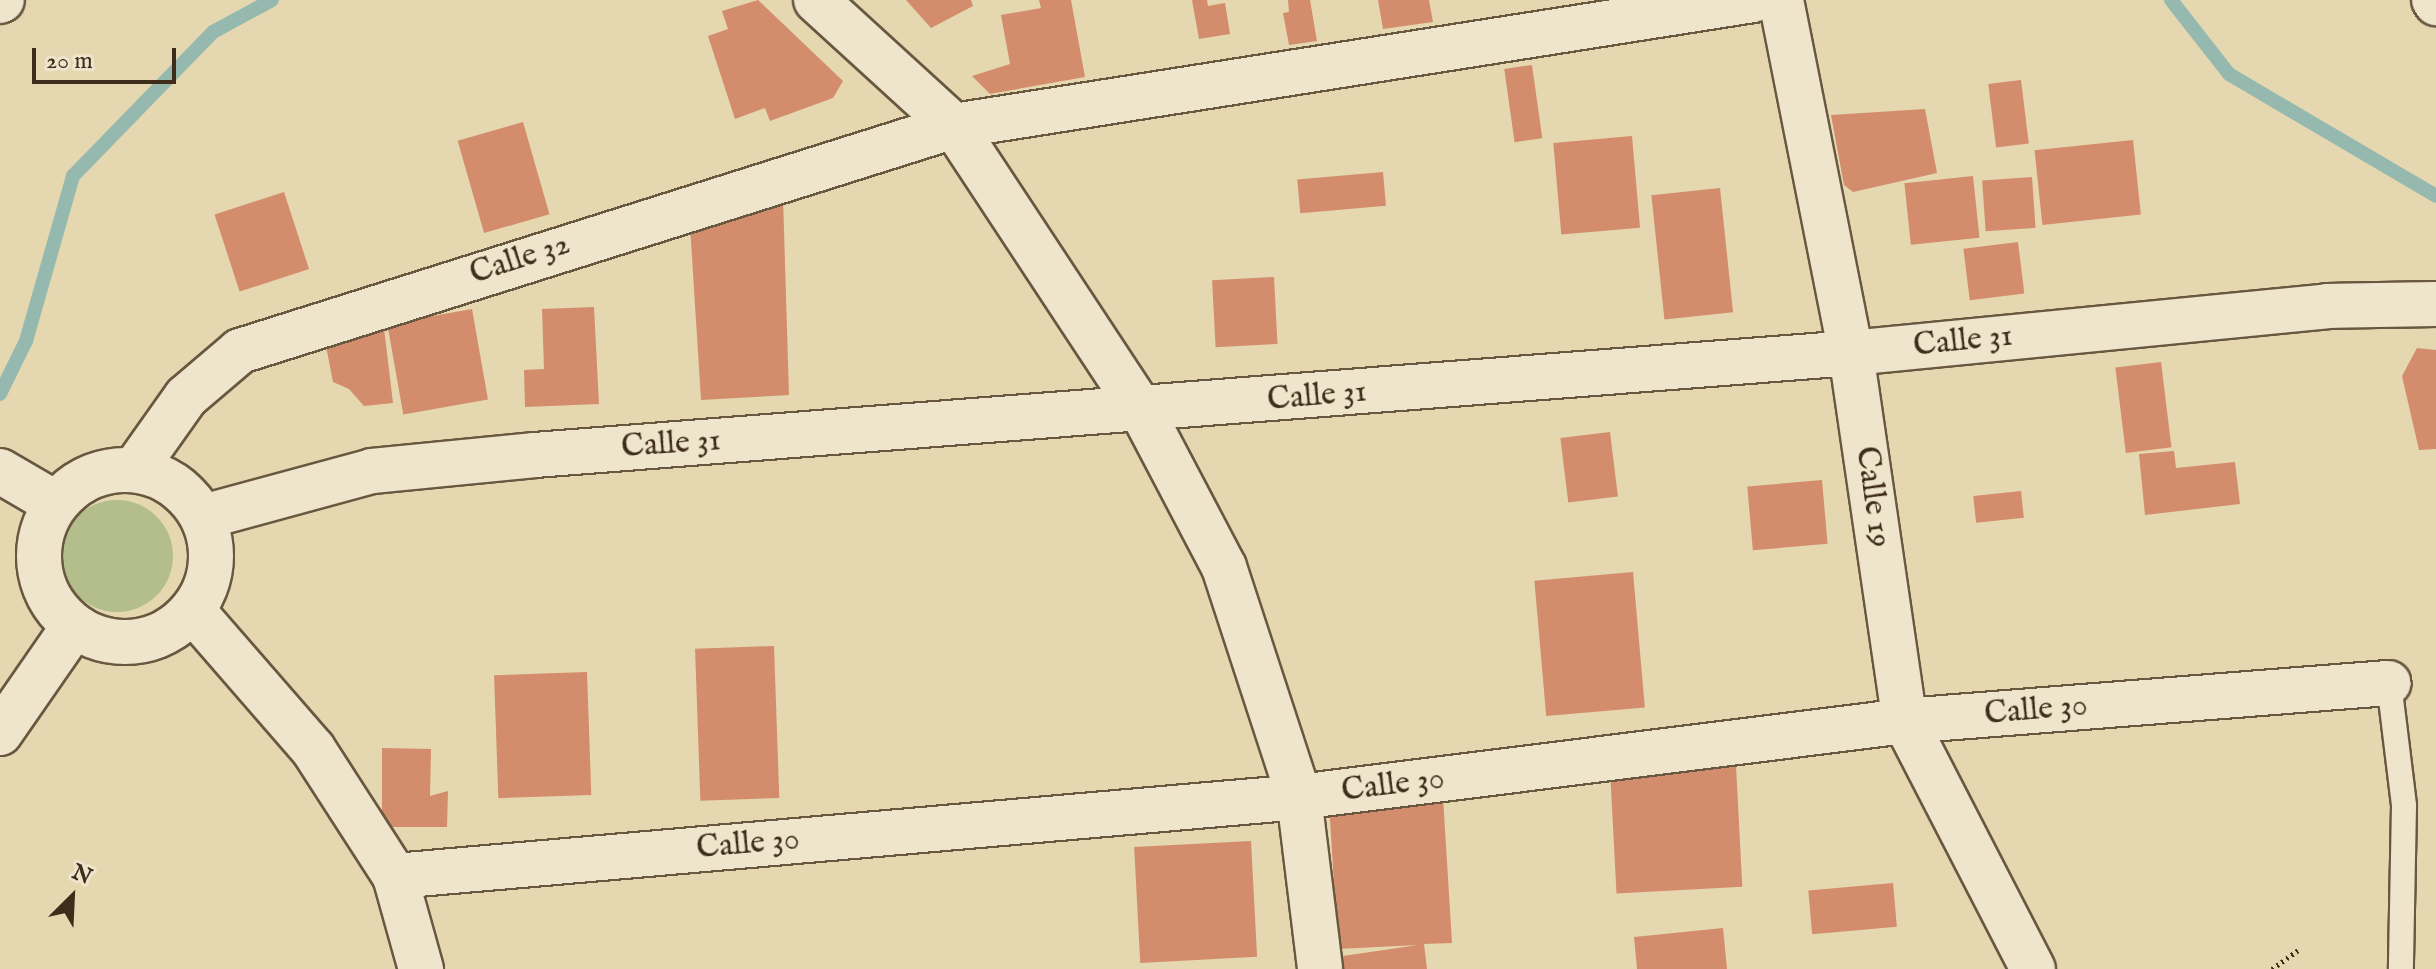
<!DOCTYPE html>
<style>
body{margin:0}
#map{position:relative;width:2436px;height:969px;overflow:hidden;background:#e5d7b0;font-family:"IM FELL English",serif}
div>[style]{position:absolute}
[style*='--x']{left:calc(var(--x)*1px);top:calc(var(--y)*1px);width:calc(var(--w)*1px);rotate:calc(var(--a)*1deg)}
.green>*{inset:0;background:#b4be8c}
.round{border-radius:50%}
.stream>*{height:14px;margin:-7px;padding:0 7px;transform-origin:7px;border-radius:7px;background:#96b9af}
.building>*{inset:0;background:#d38d6d;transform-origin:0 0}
.path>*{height:5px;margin-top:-2.5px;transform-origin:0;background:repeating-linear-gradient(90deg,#3e2d1a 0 2px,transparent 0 6px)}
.roads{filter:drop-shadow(2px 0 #685840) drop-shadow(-2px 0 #685840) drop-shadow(0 2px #685840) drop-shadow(0 -2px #685840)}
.service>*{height:24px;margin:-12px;padding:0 12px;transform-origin:12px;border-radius:12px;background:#eee5cc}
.minor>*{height:44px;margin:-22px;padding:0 22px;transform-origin:22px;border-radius:22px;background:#eee5cc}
.minor>.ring{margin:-22px;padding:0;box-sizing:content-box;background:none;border:44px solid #eee5cc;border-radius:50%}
span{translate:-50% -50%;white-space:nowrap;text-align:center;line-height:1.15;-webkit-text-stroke:6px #eee5cc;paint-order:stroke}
.street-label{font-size:32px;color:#3e2d1a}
.north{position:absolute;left:32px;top:857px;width:80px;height:80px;-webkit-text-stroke:6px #eee5cc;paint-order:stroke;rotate:24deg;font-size:22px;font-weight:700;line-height:32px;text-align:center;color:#3e2d1a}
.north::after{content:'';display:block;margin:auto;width:28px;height:36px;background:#3e2d1a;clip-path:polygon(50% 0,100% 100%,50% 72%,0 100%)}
.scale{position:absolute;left:32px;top:48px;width:144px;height:36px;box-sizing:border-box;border:4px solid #3e2d1a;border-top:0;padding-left:10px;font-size:24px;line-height:28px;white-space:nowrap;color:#3e2d1a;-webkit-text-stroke:6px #eee5cc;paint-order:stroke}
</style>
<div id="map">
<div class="green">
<i class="round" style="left:61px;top:500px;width:112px;height:112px"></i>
</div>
<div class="stream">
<i style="--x:2171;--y:0;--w:94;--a:51.9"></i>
<i style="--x:2229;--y:74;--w:240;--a:30.5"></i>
<i style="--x:0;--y:394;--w:59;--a:-63.9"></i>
<i style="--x:26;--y:341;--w:172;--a:-74.1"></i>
<i style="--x:73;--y:176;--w:201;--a:-45.8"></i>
<i style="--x:213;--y:32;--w:67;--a:-28.5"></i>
</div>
<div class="building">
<i style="clip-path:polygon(758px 0,843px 81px,833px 98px,770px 121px,765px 108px,735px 119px,708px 36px,728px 29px,722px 11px)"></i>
<i style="clip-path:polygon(906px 0,971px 0,973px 6px,931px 28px)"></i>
<i style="clip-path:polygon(1039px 0,1071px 0,1085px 77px,990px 94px,972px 76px,1010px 64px,1001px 15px,1041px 8px)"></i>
<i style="clip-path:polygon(1192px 0,1207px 0,1208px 6px,1225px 3px,1230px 34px,1199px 39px)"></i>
<i style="clip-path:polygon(1288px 0,1310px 0,1317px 41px,1289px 45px,1283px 13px,1289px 12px)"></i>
<i style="clip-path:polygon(1378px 0,1429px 0,1433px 22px,1383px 29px)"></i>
<i style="left:1532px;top:65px;width:74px;height:28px;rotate:82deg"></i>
<i style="left:2021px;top:80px;width:64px;height:33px;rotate:83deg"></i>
<i style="clip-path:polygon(1925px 109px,1937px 173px,1853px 192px,1844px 185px,1831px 115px)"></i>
<i style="left:523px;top:122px;width:96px;height:68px;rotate:74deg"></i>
<i style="left:1632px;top:136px;width:92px;height:79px;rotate:85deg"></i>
<i style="left:2133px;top:140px;width:75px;height:99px;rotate:84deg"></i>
<i style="left:1383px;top:172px;width:34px;height:86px;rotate:85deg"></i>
<i style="left:1973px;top:176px;width:62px;height:69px;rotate:84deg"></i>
<i style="left:2032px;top:177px;width:51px;height:50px;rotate:86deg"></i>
<i style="left:1720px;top:188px;width:125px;height:69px;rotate:84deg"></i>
<i style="left:284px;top:192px;width:81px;height:73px;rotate:72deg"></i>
<i style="clip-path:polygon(783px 197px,789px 395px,701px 400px,690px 225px)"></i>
<i style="left:2018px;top:242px;width:52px;height:55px;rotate:83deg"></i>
<i style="left:1274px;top:277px;width:67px;height:62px;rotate:87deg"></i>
<i style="clip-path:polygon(594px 307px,599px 404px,525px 407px,524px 370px,544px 369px,542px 309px)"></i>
<i style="left:472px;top:309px;width:92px;height:86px;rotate:80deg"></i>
<i style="clip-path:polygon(383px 320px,393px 403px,364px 406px,349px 389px,333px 382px,324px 336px)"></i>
<i style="clip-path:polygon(2417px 348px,2436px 350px,2436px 449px,2419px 450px,2402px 376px)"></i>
<i style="left:2161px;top:362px;width:86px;height:46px;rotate:83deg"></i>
<i style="left:1610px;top:432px;width:65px;height:50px;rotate:83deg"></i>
<i style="clip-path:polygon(2174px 451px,2176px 468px,2235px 462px,2240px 504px,2145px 515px,2139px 454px)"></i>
<i style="left:1822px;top:480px;width:64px;height:75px;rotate:85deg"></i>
<i style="left:2021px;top:491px;width:27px;height:48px;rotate:84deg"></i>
<i style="left:1633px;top:572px;width:136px;height:99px;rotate:85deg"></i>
<i style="left:774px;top:646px;width:152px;height:79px;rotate:88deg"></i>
<i style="left:587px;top:672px;width:123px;height:93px;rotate:88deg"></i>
<i style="clip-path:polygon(382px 748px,431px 749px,430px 796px,448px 791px,447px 827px,382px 827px)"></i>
<i style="left:1736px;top:766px;width:121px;height:126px;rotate:87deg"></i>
<i style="clip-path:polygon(1443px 797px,1452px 943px,1424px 944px,1427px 969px,1344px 969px,1343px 956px,1418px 945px,1338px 949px,1329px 803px)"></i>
<i style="left:1251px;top:841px;width:116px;height:117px;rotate:87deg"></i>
<i style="left:1893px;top:883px;width:44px;height:85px;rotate:85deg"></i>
<i style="clip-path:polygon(1723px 928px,1727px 969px,1637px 969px,1634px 937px)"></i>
</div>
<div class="path">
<i style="--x:2272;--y:969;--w:32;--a:-36"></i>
</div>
<div class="roads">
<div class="service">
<i style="--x:2389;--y:683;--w:124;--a:83"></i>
<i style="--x:2404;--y:806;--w:163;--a:91.1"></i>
</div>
<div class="minor">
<i style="--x:816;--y:0;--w:187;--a:42.4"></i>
<i style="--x:954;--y:126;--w:341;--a:56.6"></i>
<i style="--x:1142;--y:411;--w:176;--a:62.3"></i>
<i style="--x:1224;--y:567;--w:242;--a:71.9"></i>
<i style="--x:1299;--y:797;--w:173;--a:83"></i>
<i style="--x:1781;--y:0;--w:360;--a:78.8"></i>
<i style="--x:1851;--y:353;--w:372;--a:81.7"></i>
<i style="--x:1905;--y:721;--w:279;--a:62.7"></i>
<i style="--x:2434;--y:0;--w:4;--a:56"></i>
<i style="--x:0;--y:1;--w:2;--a:-27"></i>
<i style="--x:135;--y:469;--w:88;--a:-54.7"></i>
<i style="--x:186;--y:397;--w:71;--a:-40.4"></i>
<i style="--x:240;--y:351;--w:749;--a:-17.49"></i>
<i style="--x:954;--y:126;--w:809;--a:-8.96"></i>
<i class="ring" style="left:39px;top:470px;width:128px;height:128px"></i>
<i style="--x:0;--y:471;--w:64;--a:30.2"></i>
<i style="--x:203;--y:517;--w:175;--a:-15.2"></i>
<i style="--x:372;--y:471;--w:164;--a:-5.6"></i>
<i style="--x:535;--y:455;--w:1320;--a:-4.43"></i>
<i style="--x:1851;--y:353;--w:478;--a:-5.6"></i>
<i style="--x:2327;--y:306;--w:109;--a:-1.1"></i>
<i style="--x:193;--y:611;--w:183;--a:49"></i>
<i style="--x:313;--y:749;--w:151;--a:57.2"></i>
<i style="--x:395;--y:876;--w:97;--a:74.4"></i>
<i style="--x:0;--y:733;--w:130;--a:-55.3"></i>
<i style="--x:395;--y:876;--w:907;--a:-4.99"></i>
<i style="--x:1299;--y:797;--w:611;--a:-7.15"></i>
<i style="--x:1905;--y:721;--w:485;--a:-4.5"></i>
</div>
</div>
<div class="street-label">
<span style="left:520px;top:260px;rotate:-18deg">Calle 32</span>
<span style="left:1963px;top:342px;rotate:-6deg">Calle 31</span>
<span style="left:1317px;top:397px;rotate:-5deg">Calle 31</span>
<span style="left:671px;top:445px;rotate:-4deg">Calle 31</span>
<span style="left:1872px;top:497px;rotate:82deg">Calle 19</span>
<span style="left:2036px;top:711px;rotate:-5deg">Calle 30</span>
<span style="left:1393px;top:786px;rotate:-7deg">Calle 30</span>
<span style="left:748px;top:845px;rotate:-5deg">Calle 30</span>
</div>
<div class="north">N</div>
<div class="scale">20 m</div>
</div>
